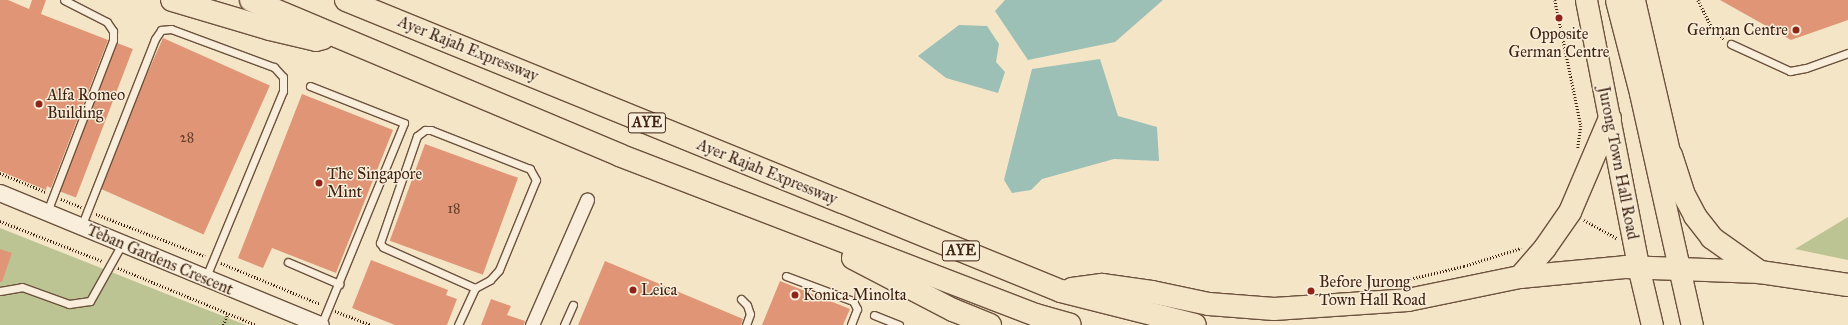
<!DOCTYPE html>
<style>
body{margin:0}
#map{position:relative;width:1848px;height:325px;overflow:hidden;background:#f4e5c7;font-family:"IM FELL Great Primer",serif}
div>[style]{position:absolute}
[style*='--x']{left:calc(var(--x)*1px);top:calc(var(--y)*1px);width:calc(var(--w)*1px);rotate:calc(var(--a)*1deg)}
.green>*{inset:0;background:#bdc494}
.water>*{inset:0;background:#9cbfb6}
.building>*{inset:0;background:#e09676;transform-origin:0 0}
.path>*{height:2.5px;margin-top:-1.25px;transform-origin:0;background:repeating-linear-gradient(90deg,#3e210f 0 1px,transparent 0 3px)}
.roads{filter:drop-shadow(1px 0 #6c523d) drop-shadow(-1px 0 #6c523d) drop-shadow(0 1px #6c523d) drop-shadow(0 -1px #6c523d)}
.service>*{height:7px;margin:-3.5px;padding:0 3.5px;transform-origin:3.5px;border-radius:3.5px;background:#f8eedb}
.minor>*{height:13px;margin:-6.5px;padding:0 6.5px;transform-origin:6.5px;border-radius:6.5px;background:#f8eedb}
.tertiary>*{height:16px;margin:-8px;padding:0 8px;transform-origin:8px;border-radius:8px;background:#f8eedb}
.primary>*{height:21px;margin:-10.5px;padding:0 10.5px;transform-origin:10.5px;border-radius:10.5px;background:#f4e5c7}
.motorway>*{height:22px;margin:-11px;padding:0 11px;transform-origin:11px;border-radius:11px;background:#f4e5c7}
.dots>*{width:11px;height:11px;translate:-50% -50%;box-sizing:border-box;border:2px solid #f8eedb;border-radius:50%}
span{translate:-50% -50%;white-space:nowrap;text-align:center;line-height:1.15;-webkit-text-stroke:3px #f8eedb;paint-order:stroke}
.number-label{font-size:14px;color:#663e29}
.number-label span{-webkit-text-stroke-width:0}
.shield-label span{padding:1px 3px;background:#f8eedb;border:1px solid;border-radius:3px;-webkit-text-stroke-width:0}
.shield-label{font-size:15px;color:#3e210f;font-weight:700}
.poi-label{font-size:16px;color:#3e210f}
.right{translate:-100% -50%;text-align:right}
.left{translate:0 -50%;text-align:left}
.street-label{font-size:16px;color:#3e210f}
</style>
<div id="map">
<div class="green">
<i style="clip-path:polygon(1848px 217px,1848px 260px,1795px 249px)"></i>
<i style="clip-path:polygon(0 228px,159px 291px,246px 325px,0 325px)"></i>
</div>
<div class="water">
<i style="clip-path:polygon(1005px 0,1163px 0,1115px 42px,1028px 60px,995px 11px)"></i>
<i style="clip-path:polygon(959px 25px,987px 26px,999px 44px,996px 62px,1005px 72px,998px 93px,946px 78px,918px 56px)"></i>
<i style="clip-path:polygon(1100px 59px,1118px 116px,1157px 127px,1159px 161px,1114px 159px,1042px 179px,1031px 190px,1012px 193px,1004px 180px,1032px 69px)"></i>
</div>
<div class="building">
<i style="clip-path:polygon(0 0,8px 0,29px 9px,32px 0,46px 0,41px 14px,108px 40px,51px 188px,47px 186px,46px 190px,0 171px)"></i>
<i style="clip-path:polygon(1720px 0,1848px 0,1848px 20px,1791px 40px)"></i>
<i style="left:163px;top:38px;width:117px;height:163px;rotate:24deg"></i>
<i style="left:117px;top:43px;width:17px;height:159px;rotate:21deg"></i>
<i style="clip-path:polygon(302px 94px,393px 130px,336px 273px,272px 248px,263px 268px,238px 258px)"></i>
<i style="left:425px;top:144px;width:99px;height:103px;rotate:20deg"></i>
<i style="clip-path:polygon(0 249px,12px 253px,2px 282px,0 282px)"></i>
<i style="clip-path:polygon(371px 260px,448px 290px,446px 295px,457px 299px,447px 325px,395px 325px,352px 308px)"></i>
<i style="clip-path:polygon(605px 261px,743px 319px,741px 325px,578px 325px)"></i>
<i style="clip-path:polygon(780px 281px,850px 309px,843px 325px,762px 325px)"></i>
<i style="clip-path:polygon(491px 299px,511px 306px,507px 315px,525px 321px,524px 325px,481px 325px)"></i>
</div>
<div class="path">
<i style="--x:1555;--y:0;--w:129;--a:78.3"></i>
<i style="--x:1581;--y:126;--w:22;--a:98"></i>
<i style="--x:1698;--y:0;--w:31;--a:63"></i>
<i style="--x:1712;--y:28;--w:16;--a:43"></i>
<i style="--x:0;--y:173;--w:50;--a:22.4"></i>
<i style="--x:61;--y:199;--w:22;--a:22"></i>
<i style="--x:96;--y:214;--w:117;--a:21.1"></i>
<i style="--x:1584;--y:220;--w:38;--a:29"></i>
<i style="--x:0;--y:221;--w:110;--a:21.4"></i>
<i style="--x:221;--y:263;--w:107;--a:22.5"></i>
<i style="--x:118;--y:268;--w:149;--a:22.4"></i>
<i style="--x:1393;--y:283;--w:73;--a:-13.5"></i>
<i style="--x:1464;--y:266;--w:60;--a:-17.5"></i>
<i style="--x:335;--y:311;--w:39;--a:21"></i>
<i style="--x:223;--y:325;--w:12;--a:-66"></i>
</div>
<div class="roads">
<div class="service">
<i style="--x:1731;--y:44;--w:65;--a:24.6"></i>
<i style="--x:1790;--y:71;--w:16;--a:-11"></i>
<i style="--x:1806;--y:68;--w:45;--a:-19.7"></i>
<i style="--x:310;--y:86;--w:101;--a:21.5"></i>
<i style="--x:404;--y:123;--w:218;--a:112.3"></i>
<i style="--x:47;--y:212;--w:184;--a:-69"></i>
<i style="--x:113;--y:40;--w:9;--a:-90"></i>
<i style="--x:113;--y:31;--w:11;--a:-124"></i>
<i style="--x:107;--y:22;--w:48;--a:-152.9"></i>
<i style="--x:81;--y:227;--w:202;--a:-68.5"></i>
<i style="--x:155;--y:39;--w:11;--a:-56"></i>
<i style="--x:161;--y:30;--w:10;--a:-6"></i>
<i style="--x:171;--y:29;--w:110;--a:20.3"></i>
<i style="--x:274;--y:67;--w:13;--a:48"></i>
<i style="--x:283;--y:77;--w:14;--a:90"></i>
<i style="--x:283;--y:91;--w:204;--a:112.5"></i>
<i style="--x:288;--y:262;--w:56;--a:23.3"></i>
<i style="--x:786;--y:276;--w:72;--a:20.5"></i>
<i style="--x:853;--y:301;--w:9;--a:63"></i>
<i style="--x:857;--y:309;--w:17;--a:111"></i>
<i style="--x:0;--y:291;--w:22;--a:-10"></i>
<i style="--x:22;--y:287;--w:50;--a:19.9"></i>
<i style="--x:69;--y:304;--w:21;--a:-8"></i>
<i style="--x:90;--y:301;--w:65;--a:-60.7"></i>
<i style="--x:741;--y:299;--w:8;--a:45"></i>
<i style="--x:747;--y:305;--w:9;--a:72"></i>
<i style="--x:750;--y:314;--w:12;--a:110"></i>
<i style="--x:874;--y:315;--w:27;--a:22"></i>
<i style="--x:458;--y:325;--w:41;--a:-65.3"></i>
<i style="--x:475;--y:288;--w:17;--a:-28"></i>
<i style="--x:490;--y:280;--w:13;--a:-48"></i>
<i style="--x:499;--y:270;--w:97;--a:-67.7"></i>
<i style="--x:536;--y:180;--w:13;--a:-119"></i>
<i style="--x:530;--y:169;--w:106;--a:-158.5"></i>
<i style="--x:431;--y:130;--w:6;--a:180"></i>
<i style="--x:425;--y:130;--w:10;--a:143"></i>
<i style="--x:417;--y:136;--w:113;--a:109.1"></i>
<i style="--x:380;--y:243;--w:5;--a:53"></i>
<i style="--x:383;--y:247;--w:101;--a:24"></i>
<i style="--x:564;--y:325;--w:22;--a:-66"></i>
</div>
<div class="minor">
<i style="--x:532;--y:325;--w:137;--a:-66.3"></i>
</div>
<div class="tertiary">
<i style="--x:0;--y:193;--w:347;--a:22.4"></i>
</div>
<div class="primary">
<i style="--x:1586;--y:0;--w:271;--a:78.9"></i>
<i style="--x:1638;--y:266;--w:61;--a:76.7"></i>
<i style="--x:1616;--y:0;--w:96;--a:75.5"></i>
<i style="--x:1640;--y:93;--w:238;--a:77.4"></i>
<i style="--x:1634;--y:0;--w:178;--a:77"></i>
</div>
<div class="motorway">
<i style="--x:172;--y:0;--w:102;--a:16.5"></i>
<i style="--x:270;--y:29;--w:47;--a:13.4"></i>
<i style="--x:316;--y:40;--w:7;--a:-16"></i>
<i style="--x:251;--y:0;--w:399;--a:22.8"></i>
<i style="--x:619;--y:155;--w:447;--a:21"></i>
<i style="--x:1036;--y:315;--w:35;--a:16"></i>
<i style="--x:346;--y:0;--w:772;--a:22.15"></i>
<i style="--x:1061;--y:291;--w:138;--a:14.2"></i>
<i style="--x:1671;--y:155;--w:40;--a:72"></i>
<i style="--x:1683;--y:193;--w:26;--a:62"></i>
<i style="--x:1695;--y:216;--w:28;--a:52"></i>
<i style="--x:1712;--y:238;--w:59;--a:35.3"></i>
<i style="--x:853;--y:258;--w:113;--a:27.5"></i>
<i style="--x:953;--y:310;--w:40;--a:22"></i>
<i style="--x:1520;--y:277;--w:38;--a:-49"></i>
<i style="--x:1545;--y:248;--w:44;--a:-55.2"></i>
<i style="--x:1570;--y:212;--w:102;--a:-66.9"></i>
<i style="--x:1072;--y:289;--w:30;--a:-8"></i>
<i style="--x:1102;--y:285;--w:50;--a:8"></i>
<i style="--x:1152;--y:292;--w:58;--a:11.9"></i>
<i style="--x:1209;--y:304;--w:65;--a:4.4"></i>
<i style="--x:1274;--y:309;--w:134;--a:-3.8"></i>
<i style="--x:1408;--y:300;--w:114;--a:-11.6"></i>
<i style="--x:1520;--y:277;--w:105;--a:-5.4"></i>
<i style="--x:1625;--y:267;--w:135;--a:2.1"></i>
<i style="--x:1760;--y:272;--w:89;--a:8.4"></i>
</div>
</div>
<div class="dots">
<i style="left:1559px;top:18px;background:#8f2418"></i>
<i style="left:1796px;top:30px;background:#8f2418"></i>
<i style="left:39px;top:104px;background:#8f2418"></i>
<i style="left:319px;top:183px;background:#8f2418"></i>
<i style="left:633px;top:290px;background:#8f2418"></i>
<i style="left:1311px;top:291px;background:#8f2418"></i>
<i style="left:795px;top:295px;background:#8f2418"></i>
</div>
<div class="number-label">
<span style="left:187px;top:138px">28</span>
<span style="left:454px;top:209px">18</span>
</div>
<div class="shield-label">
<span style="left:647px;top:123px">AYE</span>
<span style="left:961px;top:251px">AYE</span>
</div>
<div class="poi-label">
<span class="right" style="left:1788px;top:30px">German Centre</span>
<span style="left:1559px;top:43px">Opposite<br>German Centre</span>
<span class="left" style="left:47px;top:104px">Alfa Romeo<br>Building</span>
<span class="left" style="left:327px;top:183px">The Singapore<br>Mint</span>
<span class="left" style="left:1319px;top:291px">Before Jurong<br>Town Hall Road</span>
<span class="left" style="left:641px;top:290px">Leica</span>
<span class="left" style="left:803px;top:295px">Konica Minolta</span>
</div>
<div class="street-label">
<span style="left:468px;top:49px;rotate:22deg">Ayer Rajah Expressway</span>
<span style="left:1618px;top:163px;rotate:79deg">Jurong Town Hall Road</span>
<span style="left:767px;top:172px;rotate:22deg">Ayer Rajah Expressway</span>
<span style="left:160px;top:260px;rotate:23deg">Teban Gardens Crescent</span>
</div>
</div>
